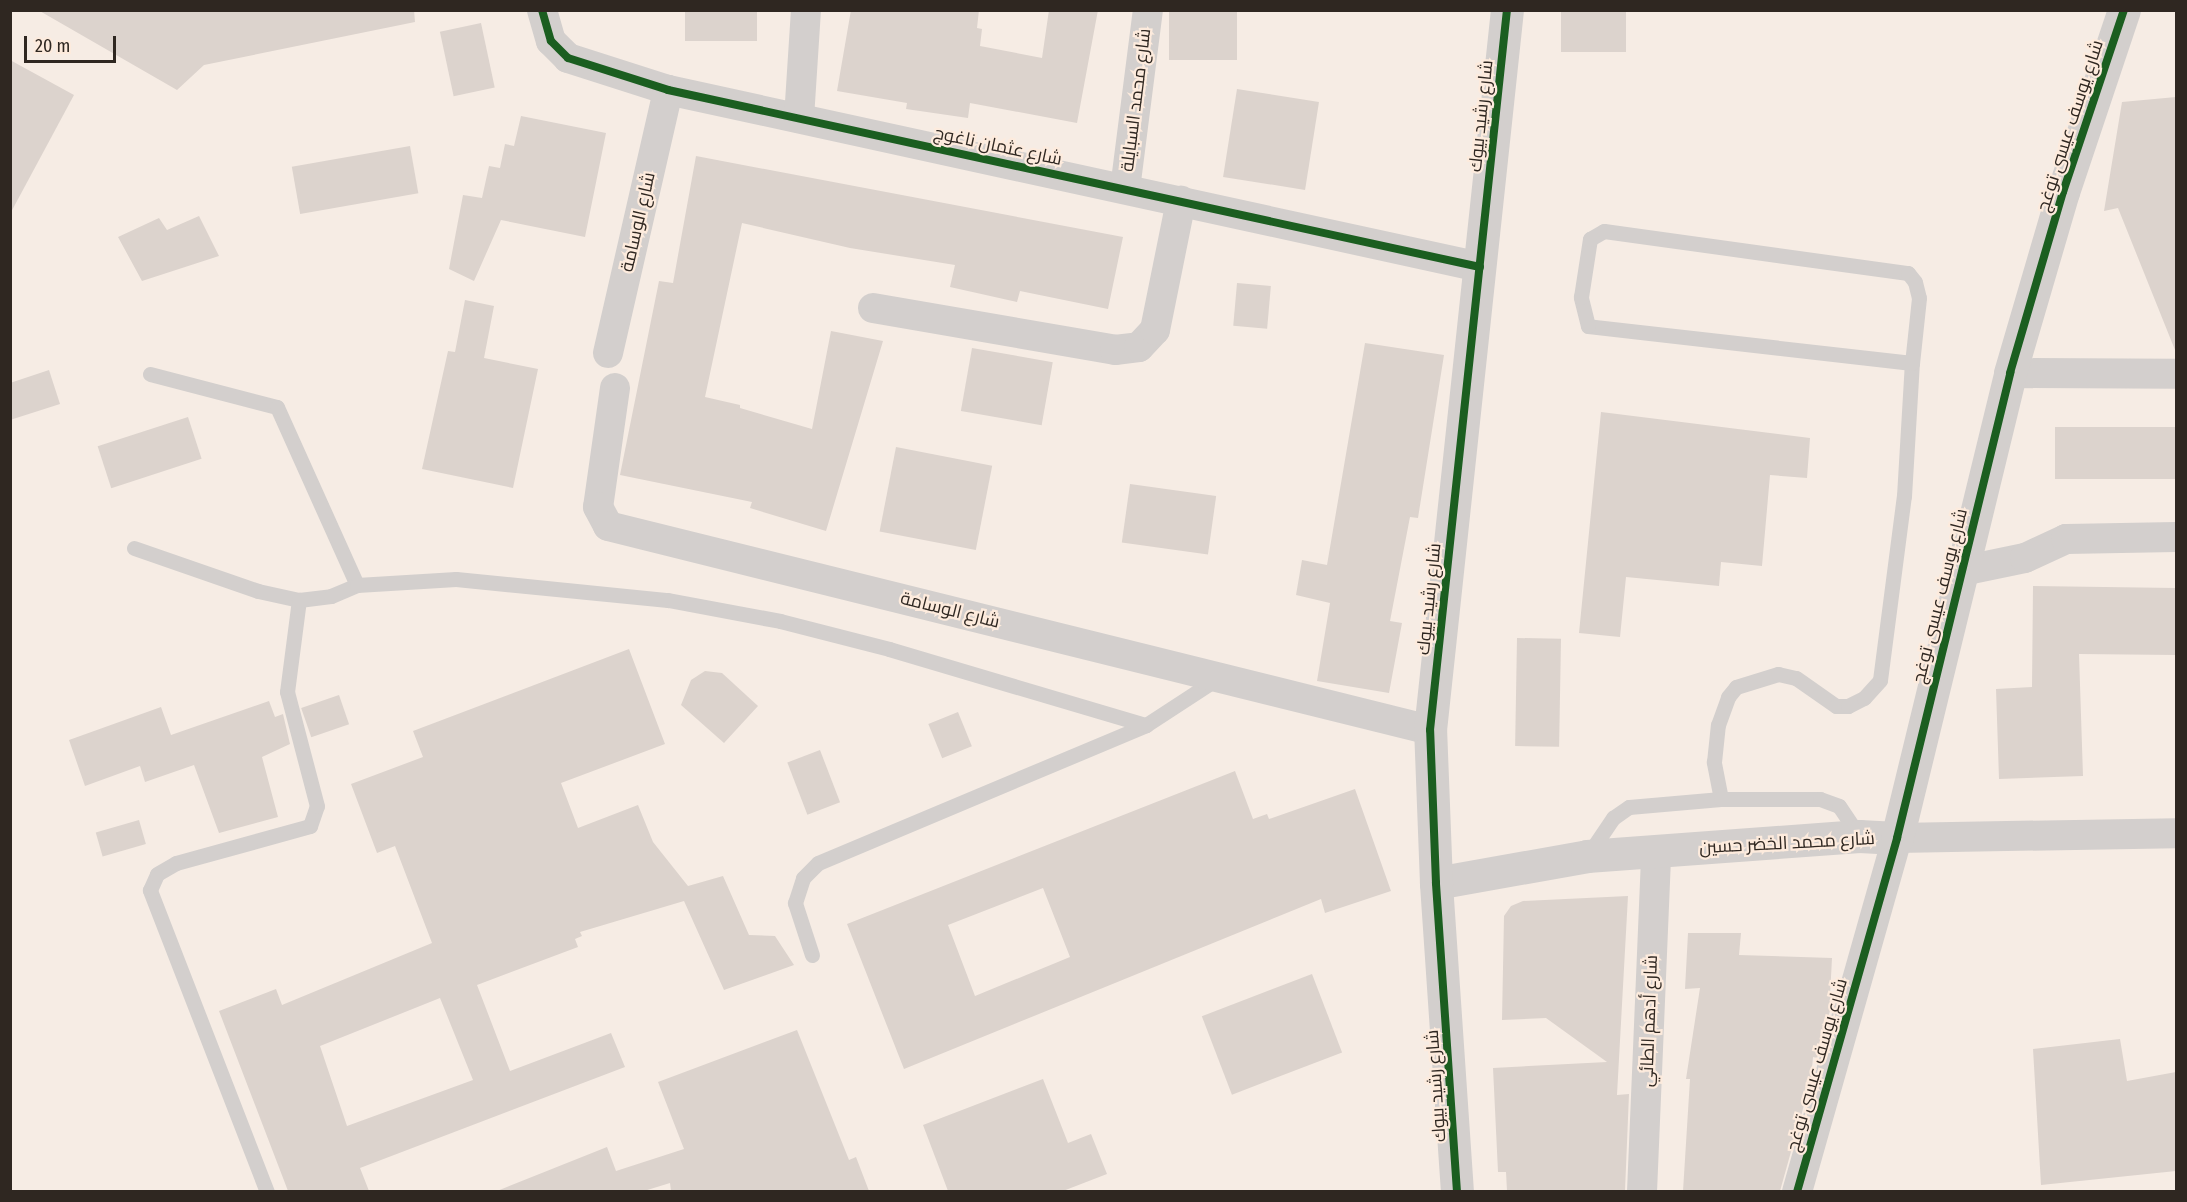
<!DOCTYPE html>
<meta charset="utf-8">
<style>
body{margin:0}
#map{position:relative;width:2187px;height:1202px;overflow:hidden;background:#f6ece4;font-family:"Fira Sans Condensed",Cairo,sans-serif}
div>[style]{position:absolute}
[style*='--x']{left:calc(var(--x)*1px);top:calc(var(--y)*1px);width:calc(var(--w)*1px);rotate:calc(var(--a)*1deg)}
.building>*{inset:0;background:#dcd3cd;transform-origin:0 0}
.lane>*{height:15px;margin:-7.5px;padding:0 7.5px;transform-origin:7.5px;border-radius:7.5px;background:#d3cfcd}
.street>*{height:30px;margin:-15px;padding:0 15px;transform-origin:15px;border-radius:15px;background:#d3cfcd}
.secondary>*{height:33px;margin:-16.5px;padding:0 16.5px;transform-origin:16.5px;border-radius:16.5px;background:#d3cfcd}
.cycleway>*{height:8px;margin:-4px;padding:0 4px;transform-origin:4px;border-radius:4px;background:#1b5e20}
span{translate:-50% -50%;white-space:nowrap;text-align:center;line-height:1.15;-webkit-text-stroke:4.5px #fdebdd;paint-order:stroke}
.street-label{font-size:18px;color:#2f2721}
.frame{position:absolute;inset:0;border:12px solid #2f2721;pointer-events:none}
.scale{position:absolute;left:24px;top:36px;width:92px;height:27px;box-sizing:border-box;border:3px solid #2f2721;border-top:0;padding-left:8px;font-size:18px;line-height:21px;white-space:nowrap;color:#2f2721;-webkit-text-stroke:4px #fdebdd;paint-order:stroke}
</style>
<div id="map">
<div class="building">
<i style="clip-path:polygon(38px 10px,414px 10px,415px 22px,204px 65px,177px 90px)"></i>
<i style="left:685px;top:10px;width:72px;height:31px"></i>
<i style="clip-path:polygon(851px 10px,979px 10px,977px 28px,982px 29px,980px 46px,1042px 58px,1049px 10px,1098px 10px,1077px 123px,970px 103px,968px 118px,906px 109px,907px 103px,837px 91px)"></i>
<i style="left:1169px;top:10px;width:68px;height:50px"></i>
<i style="left:1561px;top:10px;width:65px;height:42px"></i>
<i style="left:481px;top:23px;width:66px;height:42px;rotate:78deg"></i>
<i style="clip-path:polygon(10px 60px,74px 95px,10px 214px)"></i>
<i style="left:1237px;top:89px;width:83px;height:89px;rotate:9deg"></i>
<i style="clip-path:polygon(2176px 97px,2176px 350px,2175px 350px,2118px 208px,2104px 211px,2122px 102px)"></i>
<i style="clip-path:polygon(521px 116px,606px 133px,585px 237px,501px 220px,474px 281px,449px 269px,463px 195px,482px 198px,489px 166px,500px 168px,505px 144px,514px 146px)"></i>
<i style="left:410px;top:146px;width:48px;height:120px;rotate:80deg"></i>
<i style="clip-path:polygon(696px 156px,1123px 237px,1108px 309px,1020px 291px,1017px 302px,950px 287px,955px 265px,850px 248px,742px 223px,705px 397px,740px 405px,740px 408px,812px 429px,831px 331px,883px 341px,826px 531px,750px 508px,752px 502px,620px 475px,659px 281px,673px 283px)"></i>
<i style="clip-path:polygon(199px 216px,219px 256px,142px 281px,118px 237px,159px 218px,167px 230px)"></i>
<i style="left:1237px;top:283px;width:34px;height:43px;rotate:5deg"></i>
<i style="clip-path:polygon(465px 300px,494px 306px,484px 358px,538px 369px,513px 488px,422px 469px,448px 351px,455px 352px)"></i>
<i style="clip-path:polygon(1365px 343px,1444px 355px,1418px 518px,1410px 517px,1390px 621px,1402px 623px,1389px 693px,1317px 681px,1330px 603px,1296px 595px,1302px 560px,1327px 565px)"></i>
<i style="left:972px;top:348px;width:82px;height:64px;rotate:10deg"></i>
<i style="clip-path:polygon(49px 370px,60px 404px,10px 420px,10px 383px)"></i>
<i style="clip-path:polygon(1601px 412px,1810px 438px,1807px 478px,1770px 475px,1762px 566px,1721px 562px,1719px 586px,1626px 577px,1620px 637px,1579px 633px)"></i>
<i style="left:188px;top:417px;width:44px;height:95px;rotate:72deg"></i>
<i style="left:2176px;top:427px;width:52px;height:121px;rotate:90deg"></i>
<i style="left:896px;top:447px;width:98px;height:86px;rotate:11deg"></i>
<i style="left:1130px;top:484px;width:87px;height:59px;rotate:8deg"></i>
<i style="clip-path:polygon(2033px 586px,2176px 588px,2176px 655px,2079px 654px,2083px 776px,1999px 779px,1996px 689px,2032px 687px)"></i>
<i style="left:1517px;top:638px;width:44px;height:108px;rotate:1deg"></i>
<i style="clip-path:polygon(evenodd,629px 649px,665px 744px,561px 783px,578px 828px,638px 805px,653px 842px,688px 886px,723px 876px,749px 935px,775px 936px,794px 965px,724px 990px,684px 901px,580px 932px,582px 936px,575px 939px,578px 947px,477px 985px,510px 1071px,611px 1033px,625px 1067px,360px 1168px,369px 1191px,288px 1191px,219px 1011px,276px 989px,282px 1005px,432px 943px,395px 846px,377px 853px,351px 784px,423px 757px,413px 731px,629px 649px,440px 998px,473px 1080px,347px 1126px,320px 1046px,440px 998px)"></i>
<i style="clip-path:polygon(705px 671px,722px 673px,758px 706px,724px 743px,681px 705px,691px 680px)"></i>
<i style="left:339px;top:695px;width:31px;height:40px;rotate:71deg"></i>
<i style="clip-path:polygon(269px 701px,275px 717px,283px 714px,290px 744px,262px 757px,278px 817px,219px 833px,194px 765px,145px 782px,140px 766px,85px 786px,69px 740px,161px 707px,171px 735px)"></i>
<i style="left:958px;top:712px;width:37px;height:32px;rotate:68deg"></i>
<i style="left:820px;top:750px;width:56px;height:35px;rotate:69deg"></i>
<i style="clip-path:polygon(evenodd,1235px 771px,1253px 819px,1267px 814px,1269px 819px,1355px 789px,1391px 891px,1325px 913px,1321px 899px,904px 1069px,847px 924px,1235px 771px,1043px 888px,1070px 957px,975px 996px,948px 925px,1043px 888px)"></i>
<i style="left:139px;top:820px;width:25px;height:45px;rotate:74deg"></i>
<i style="clip-path:polygon(1628px 896px,1617px 1095px,1629px 1094px,1625px 1191px,1507px 1191px,1506px 1172px,1498px 1172px,1493px 1068px,1607px 1062px,1546px 1018px,1502px 1020px,1504px 916px,1511px 906px,1523px 901px)"></i>
<i style="clip-path:polygon(1688px 933px,1741px 933px,1739px 955px,1832px 958px,1830px 996px,1834px 996px,1817px 1058px,1813px 1057px,1811px 1080px,1780px 1191px,1683px 1191px,1690px 1079px,1686px 1079px,1700px 988px,1685px 989px)"></i>
<i style="left:1312px;top:974px;width:84px;height:118px;rotate:69deg"></i>
<i style="clip-path:polygon(797px 1030px,849px 1160px,856px 1157px,869px 1191px,671px 1191px,670px 1183px,644px 1191px,497px 1191px,607px 1147px,616px 1171px,684px 1149px,658px 1082px)"></i>
<i style="clip-path:polygon(2120px 1039px,2127px 1081px,2176px 1072px,2176px 1171px,2041px 1185px,2033px 1049px)"></i>
<i style="clip-path:polygon(1043px 1079px,1068px 1143px,1091px 1134px,1107px 1174px,1063px 1191px,948px 1191px,923px 1125px)"></i>
</div>
<div class="lane">
<i style="--x:150;--y:374;--w:131;--a:14.6"></i>
<i style="--x:277;--y:407;--w:195;--a:65.8"></i>
<i style="--x:134;--y:548;--w:131;--a:19.1"></i>
<i style="--x:258;--y:591;--w:42;--a:12.4"></i>
<i style="--x:1721;--y:799;--w:38;--a:-101"></i>
<i style="--x:1714;--y:762;--w:37;--a:-84"></i>
<i style="--x:1718;--y:725;--w:30;--a:-70"></i>
<i style="--x:1728;--y:697;--w:13;--a:-51"></i>
<i style="--x:1736;--y:687;--w:44;--a:-17.2"></i>
<i style="--x:1778;--y:674;--w:18;--a:13"></i>
<i style="--x:1796;--y:678;--w:49;--a:35"></i>
<i style="--x:1836;--y:706;--w:12;--a:0"></i>
<i style="--x:1848;--y:706;--w:18;--a:-27"></i>
<i style="--x:1864;--y:698;--w:24;--a:-48"></i>
<i style="--x:1880;--y:680;--w:186;--a:-82.6"></i>
<i style="--x:1904;--y:496;--w:133;--a:-86.6"></i>
<i style="--x:1912;--y:363;--w:326;--a:-173.5"></i>
<i style="--x:1588;--y:326;--w:30;--a:-104"></i>
<i style="--x:1581;--y:297;--w:59;--a:-81.2"></i>
<i style="--x:1590;--y:239;--w:16;--a:-30"></i>
<i style="--x:1604;--y:231;--w:307;--a:7.9"></i>
<i style="--x:1908;--y:273;--w:11;--a:52"></i>
<i style="--x:1915;--y:282;--w:16;--a:76"></i>
<i style="--x:1919;--y:298;--w:65;--a:96.1"></i>
<i style="--x:1588;--y:855;--w:45;--a:-56"></i>
<i style="--x:1613;--y:818;--w:19;--a:-35"></i>
<i style="--x:1629;--y:807;--w:92;--a:-5"></i>
<i style="--x:1721;--y:799;--w:99;--a:0"></i>
<i style="--x:1820;--y:799;--w:20;--a:20"></i>
<i style="--x:1839;--y:806;--w:36;--a:56"></i>
<i style="--x:812;--y:955;--w:55;--a:-108.1"></i>
<i style="--x:795;--y:903;--w:26;--a:-72"></i>
<i style="--x:803;--y:878;--w:21;--a:-45"></i>
<i style="--x:818;--y:863;--w:356;--a:-22.8"></i>
<i style="--x:1146;--y:725;--w:86;--a:-33.1"></i>
<i style="--x:267;--y:1192;--w:324;--a:-111.2"></i>
<i style="--x:150;--y:890;--w:17;--a:-66"></i>
<i style="--x:157;--y:874;--w:22;--a:-30"></i>
<i style="--x:176;--y:863;--w:139;--a:-15.4"></i>
<i style="--x:310;--y:826;--w:21;--a:-71"></i>
<i style="--x:317;--y:806;--w:118;--a:-104.7"></i>
<i style="--x:287;--y:692;--w:93;--a:-82.6"></i>
<i style="--x:299;--y:600;--w:32;--a:-7"></i>
<i style="--x:331;--y:596;--w:28;--a:-23"></i>
<i style="--x:357;--y:585;--w:99;--a:-3.5"></i>
<i style="--x:456;--y:579;--w:213;--a:5.7"></i>
<i style="--x:668;--y:600;--w:114;--a:10.6"></i>
<i style="--x:780;--y:621;--w:113;--a:14.4"></i>
<i style="--x:889;--y:649;--w:268;--a:16.5"></i>
</div>
<div class="street">
<i style="--x:542;--y:10;--w:32;--a:74"></i>
<i style="--x:551;--y:41;--w:24;--a:45"></i>
<i style="--x:568;--y:58;--w:105;--a:17.7"></i>
<i style="--x:668;--y:90;--w:831;--a:12.3"></i>
<i style="--x:799;--y:118;--w:108;--a:-86.3"></i>
<i style="--x:1125;--y:189;--w:180;--a:-82.7"></i>
<i style="--x:873;--y:308;--w:246;--a:9.8"></i>
<i style="--x:1115;--y:350;--w:24;--a:-7"></i>
<i style="--x:1139;--y:347;--w:23;--a:-47"></i>
<i style="--x:1155;--y:330;--w:132;--a:-78.6"></i>
<i style="--x:608;--y:353;--w:270;--a:-77.1"></i>
<i style="--x:2010;--y:373;--w:166;--a:0.3"></i>
<i style="--x:615;--y:388;--w:120;--a:98.1"></i>
<i style="--x:598;--y:507;--w:21;--a:62"></i>
<i style="--x:608;--y:526;--w:847;--a:13.94"></i>
<i style="--x:1962;--y:571;--w:64;--a:-11.7"></i>
<i style="--x:2025;--y:558;--w:45;--a:-24.9"></i>
<i style="--x:2066;--y:539;--w:110;--a:-1"></i>
<i style="--x:1642;--y:1192;--w:341;--a:-87.6"></i>
<i style="--x:1797;--y:1192;--w:368;--a:-74.2"></i>
<i style="--x:1897;--y:838;--w:279;--a:-1"></i>
</div>
<div class="secondary">
<i style="--x:1436;--y:883;--w:153;--a:-10.1"></i>
<i style="--x:1587;--y:856;--w:273;--a:-4.2"></i>
<i style="--x:1859;--y:836;--w:38;--a:3"></i>
<i style="--x:1897;--y:838;--w:479;--a:-76.3"></i>
<i style="--x:2010;--y:373;--w:189;--a:-73.7"></i>
<i style="--x:2063;--y:192;--w:192;--a:-71.5"></i>
<i style="--x:1457;--y:1192;--w:310;--a:-93.9"></i>
<i style="--x:1436;--y:883;--w:153;--a:-92.2"></i>
<i style="--x:1430;--y:730;--w:724;--a:-83.9"></i>
</div>
<div class="cycleway">
<i style="--x:542;--y:10;--w:32;--a:74"></i>
<i style="--x:551;--y:41;--w:24;--a:45"></i>
<i style="--x:568;--y:58;--w:105;--a:17.7"></i>
<i style="--x:668;--y:90;--w:831;--a:12.3"></i>
<i style="--x:1457;--y:1192;--w:310;--a:-93.9"></i>
<i style="--x:1436;--y:883;--w:153;--a:-92.2"></i>
<i style="--x:1430;--y:730;--w:724;--a:-83.9"></i>
<i style="--x:1797;--y:1192;--w:368;--a:-74.2"></i>
<i style="--x:1897;--y:838;--w:479;--a:-76.3"></i>
<i style="--x:2010;--y:373;--w:189;--a:-73.7"></i>
<i style="--x:2063;--y:192;--w:192;--a:-71.5"></i>
</div>
<div class="street-label">
<span style="left:1136px;top:100px;rotate:-83deg">شارع محمد السبايلة</span>
<span style="left:1481px;top:116px;rotate:-84deg">شارع رشيد بيوك</span>
<span style="left:2070px;top:126px;rotate:-72deg">شارع يوسف عيسى توغج</span>
<span style="left:998px;top:146px;rotate:12deg">شارع عثمان ناغوج</span>
<span style="left:638px;top:222px;rotate:-77deg">شارع الوسامة</span>
<span style="left:1940px;top:596px;rotate:-76deg">شارع يوسف عيسى توغج</span>
<span style="left:1429px;top:599px;rotate:-84deg">شارع رشيد بيوك</span>
<span style="left:950px;top:610px;rotate:14deg">شارع الوسامة</span>
<span style="left:1787px;top:843px;rotate:-3deg">شارع محمد الخضر حسين</span>
<span style="left:1649px;top:1021px;rotate:-88deg">شارع أدهم الطائي</span>
<span style="left:1817px;top:1065px;rotate:-74deg">شارع يوسف عيسى توغج</span>
<span style="left:1436px;top:1086px;rotate:-94deg">شارع رشيد بيوك</span>
</div>
<div class="frame"></div>
<div class="scale">20 m</div>
</div>
